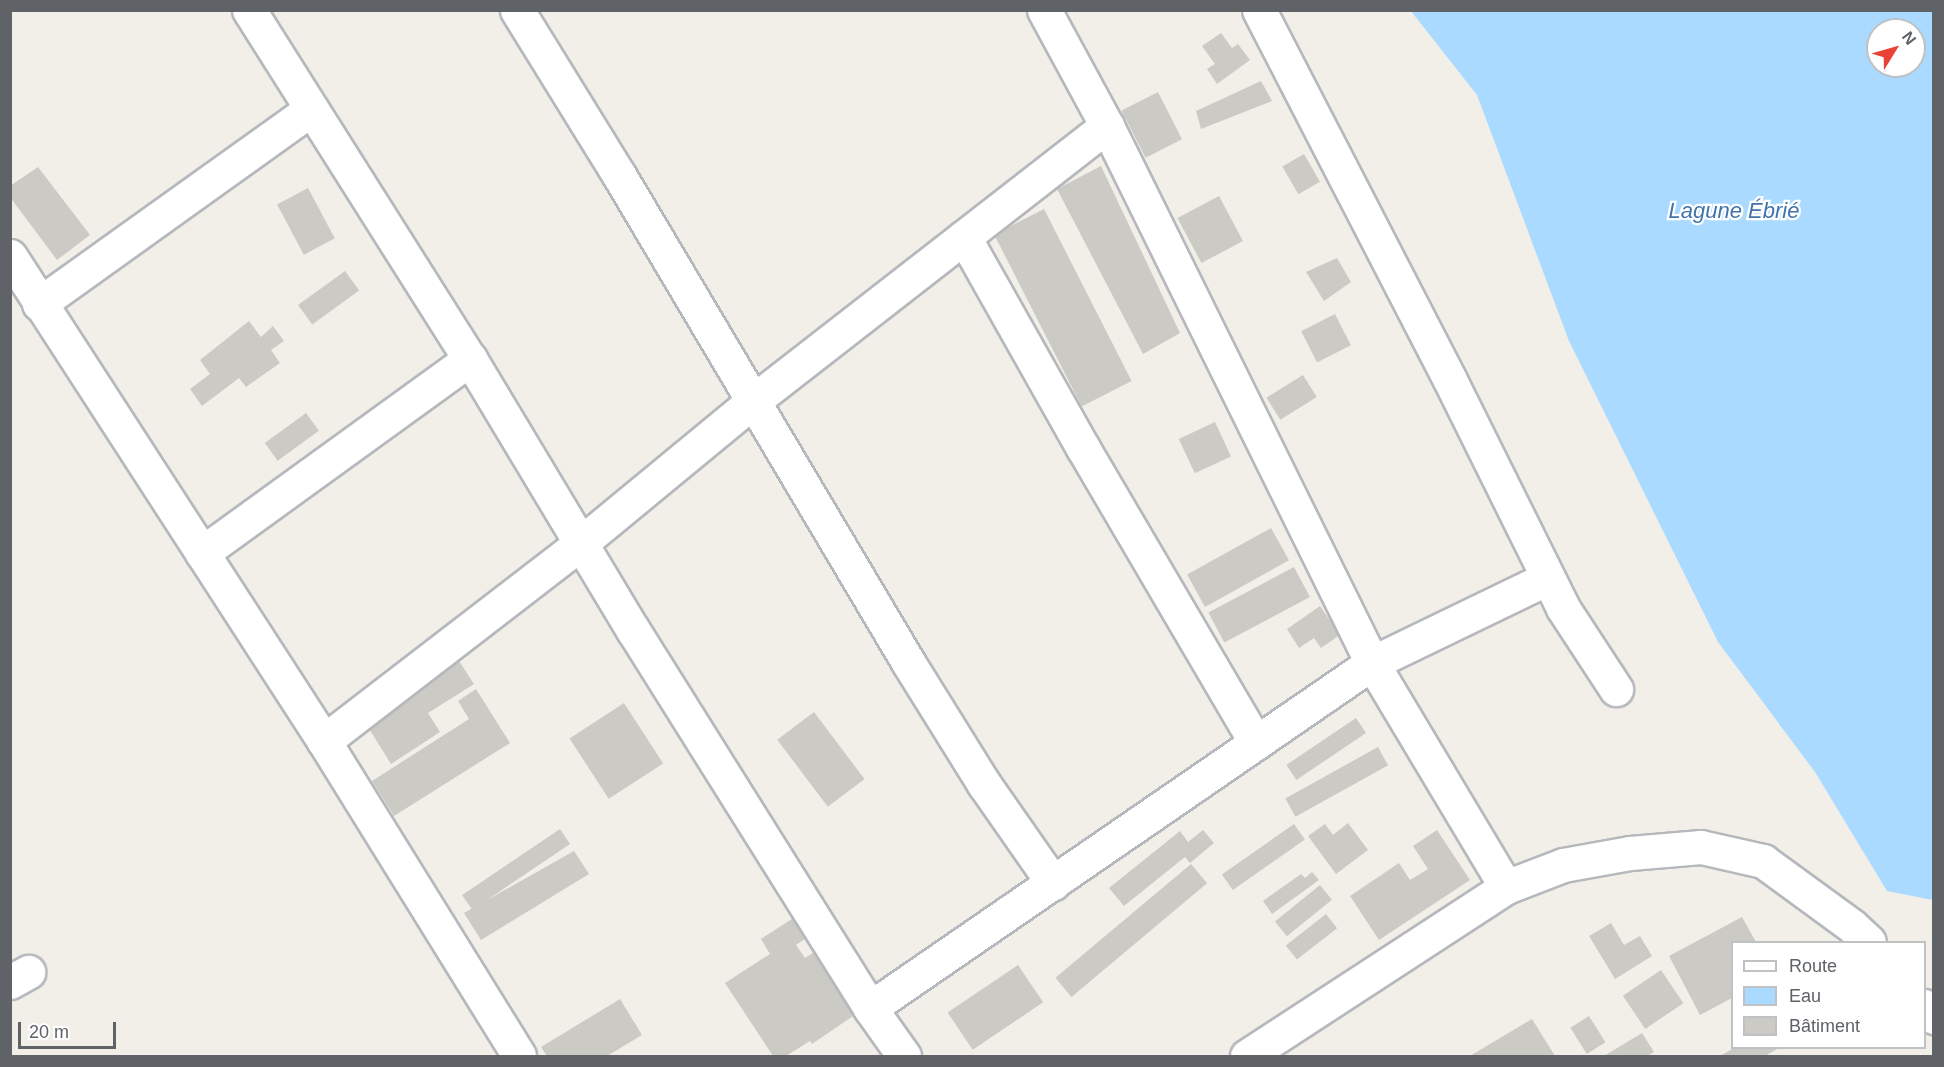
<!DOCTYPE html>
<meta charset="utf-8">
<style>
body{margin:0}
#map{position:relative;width:1944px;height:1067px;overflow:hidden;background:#f1efe8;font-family:Helvetica,sans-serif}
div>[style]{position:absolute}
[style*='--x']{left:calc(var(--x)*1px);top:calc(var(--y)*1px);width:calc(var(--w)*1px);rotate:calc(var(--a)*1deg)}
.water>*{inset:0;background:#aadaff}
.building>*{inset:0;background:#cccac5;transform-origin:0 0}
.roads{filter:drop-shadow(2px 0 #b5b8bc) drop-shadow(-2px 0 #b5b8bc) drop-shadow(0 2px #b5b8bc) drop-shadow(0 -2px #b5b8bc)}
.minor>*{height:33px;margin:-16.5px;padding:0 16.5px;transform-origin:16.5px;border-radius:16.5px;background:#fff}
span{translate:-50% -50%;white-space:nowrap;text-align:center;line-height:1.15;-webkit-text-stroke:4.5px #fff;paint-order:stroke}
.water-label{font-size:22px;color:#4174aa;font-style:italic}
.frame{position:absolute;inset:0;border:12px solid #5f6368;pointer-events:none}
.legend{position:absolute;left:1731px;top:941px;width:195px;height:108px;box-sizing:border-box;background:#fff;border:2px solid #bfc1c3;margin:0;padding:8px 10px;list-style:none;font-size:18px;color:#5f6368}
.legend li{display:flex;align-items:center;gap:12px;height:30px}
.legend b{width:30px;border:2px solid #bfc1c3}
.north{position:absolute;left:1866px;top:18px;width:60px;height:60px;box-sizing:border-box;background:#fff;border:2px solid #bfc1c3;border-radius:50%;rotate:53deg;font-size:16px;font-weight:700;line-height:24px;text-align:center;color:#5f6368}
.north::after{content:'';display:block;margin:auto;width:21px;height:27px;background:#ea4335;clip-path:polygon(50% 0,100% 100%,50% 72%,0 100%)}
.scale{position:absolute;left:18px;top:1022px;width:98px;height:27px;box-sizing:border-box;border:3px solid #5f6368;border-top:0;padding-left:8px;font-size:18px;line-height:21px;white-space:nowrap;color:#5f6368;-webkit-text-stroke:4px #fff;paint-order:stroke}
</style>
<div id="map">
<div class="water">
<i style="clip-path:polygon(evenodd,1411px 11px,1933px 11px,1933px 900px,1887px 891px,1815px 772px,1718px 642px,1569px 341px,1477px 95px,1411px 11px,1878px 30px,1914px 30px,1914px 66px,1878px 66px,1878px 30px)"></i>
</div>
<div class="building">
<i style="clip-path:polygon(1221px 33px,1232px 48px,1238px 44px,1250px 60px,1217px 84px,1207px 69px,1215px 64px,1202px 46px)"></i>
<i style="clip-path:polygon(1261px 81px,1272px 101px,1201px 129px,1196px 111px)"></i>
<i style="left:1158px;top:92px;width:53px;height:41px;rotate:63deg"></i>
<i style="left:1304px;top:154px;width:32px;height:25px;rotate:60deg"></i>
<i style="clip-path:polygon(1101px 166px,1180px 333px,1143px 354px,1057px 189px)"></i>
<i style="clip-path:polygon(38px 167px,90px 235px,57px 260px,10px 197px,10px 186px)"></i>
<i style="left:308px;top:188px;width:57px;height:35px;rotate:62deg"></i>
<i style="left:1219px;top:196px;width:51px;height:47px;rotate:62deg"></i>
<i style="left:1044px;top:209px;width:193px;height:56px;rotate:63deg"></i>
<i style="clip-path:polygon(1337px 258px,1351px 282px,1324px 301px,1306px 272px)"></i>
<i style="left:345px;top:271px;width:24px;height:58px;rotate:54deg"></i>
<i style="left:1335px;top:314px;width:35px;height:38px;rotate:63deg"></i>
<i style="clip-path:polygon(249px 321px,261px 337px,273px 326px,284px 341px,271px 350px,280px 363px,246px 387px,239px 378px,202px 406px,190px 389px,210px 374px,200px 360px)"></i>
<i style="left:1303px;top:375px;width:26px;height:43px;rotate:58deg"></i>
<i style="left:306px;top:413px;width:22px;height:51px;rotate:54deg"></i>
<i style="left:1215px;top:422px;width:38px;height:40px;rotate:65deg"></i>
<i style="left:1271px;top:528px;width:37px;height:96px;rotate:61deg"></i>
<i style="left:1294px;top:567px;width:34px;height:97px;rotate:62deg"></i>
<i style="clip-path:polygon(1320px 606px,1340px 635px,1321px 648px,1314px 638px,1299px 648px,1287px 629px)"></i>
<i style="clip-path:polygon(457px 658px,474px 684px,428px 713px,440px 732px,391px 764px,363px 719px)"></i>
<i style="clip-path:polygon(476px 689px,510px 743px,394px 816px,372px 781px,469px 719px,458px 701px)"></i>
<i style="left:624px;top:703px;width:72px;height:65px;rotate:57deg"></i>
<i style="left:814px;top:712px;width:84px;height:46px;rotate:53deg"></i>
<i style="left:1356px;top:718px;width:18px;height:84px;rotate:56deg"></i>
<i style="left:1378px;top:747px;width:21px;height:106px;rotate:61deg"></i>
<i style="clip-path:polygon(1348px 823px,1368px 850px,1336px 874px,1308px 836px,1325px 824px,1333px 835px)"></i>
<i style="left:1294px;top:824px;width:19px;height:88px;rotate:55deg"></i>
<i style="left:560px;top:829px;width:18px;height:118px;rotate:56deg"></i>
<i style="clip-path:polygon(1203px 830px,1214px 843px,1190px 863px,1185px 857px,1124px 906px,1109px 888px,1180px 831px,1188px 842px)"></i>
<i style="clip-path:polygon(1437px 830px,1470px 880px,1379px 940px,1350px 896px,1399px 863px,1410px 880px,1428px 869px,1413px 846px)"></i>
<i style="clip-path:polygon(574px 851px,589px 874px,481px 940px,464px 913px)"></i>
<i style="left:1191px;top:864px;width:25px;height:177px;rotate:50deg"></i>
<i style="clip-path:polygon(1312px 872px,1319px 880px,1272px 914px,1263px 901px,1301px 874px,1305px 878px)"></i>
<i style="left:1320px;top:885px;width:19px;height:58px;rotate:51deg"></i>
<i style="left:1326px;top:914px;width:18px;height:51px;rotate:52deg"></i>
<i style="clip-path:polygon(795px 917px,808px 937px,796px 945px,805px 958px,822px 947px,856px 1014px,812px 1044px,810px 1041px,786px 1056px,773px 1056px,725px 983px,770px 954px,761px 939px)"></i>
<i style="clip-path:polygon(1742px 917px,1756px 942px,1732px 942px,1732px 998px,1700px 1015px,1669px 956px)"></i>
<i style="clip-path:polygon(1611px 923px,1624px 945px,1640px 936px,1652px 956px,1615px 979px,1589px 936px)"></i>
<i style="left:1018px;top:965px;width:45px;height:85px;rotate:56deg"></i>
<i style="left:1661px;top:970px;width:40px;height:46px;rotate:56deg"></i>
<i style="clip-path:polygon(620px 999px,642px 1035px,607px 1056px,547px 1056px,541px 1047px)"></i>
<i style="left:1589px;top:1016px;width:31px;height:22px;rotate:58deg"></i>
<i style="clip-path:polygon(1532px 1019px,1555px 1056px,1470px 1056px)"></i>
<i style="clip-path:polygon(1642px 1033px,1654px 1052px,1647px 1056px,1604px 1056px)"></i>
<i style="clip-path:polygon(1734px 1048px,1779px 1048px,1765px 1056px,1720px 1056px)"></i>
</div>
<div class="roads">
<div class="minor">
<i style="--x:249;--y:10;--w:413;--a:57.7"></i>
<i style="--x:470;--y:359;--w:316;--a:59"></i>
<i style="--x:633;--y:630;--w:446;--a:57.9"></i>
<i style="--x:870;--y:1008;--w:59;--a:54.7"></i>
<i style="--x:517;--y:10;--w:194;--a:58.3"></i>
<i style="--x:619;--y:175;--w:566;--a:59.31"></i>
<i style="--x:908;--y:662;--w:144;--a:58.1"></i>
<i style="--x:984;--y:784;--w:121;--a:55.1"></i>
<i style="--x:1044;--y:10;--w:132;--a:61.5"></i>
<i style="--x:1107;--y:126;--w:599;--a:63.73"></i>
<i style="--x:1372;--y:663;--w:261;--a:59.1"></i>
<i style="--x:1259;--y:10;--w:416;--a:62.7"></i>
<i style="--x:1450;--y:380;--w:254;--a:63.6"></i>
<i style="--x:1563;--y:608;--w:97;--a:56.8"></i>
<i style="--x:964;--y:237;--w:242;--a:60.6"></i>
<i style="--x:1083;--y:448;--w:342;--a:59.6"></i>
<i style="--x:10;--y:256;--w:578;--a:57.08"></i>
<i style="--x:324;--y:741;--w:370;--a:58.2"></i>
<i style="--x:39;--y:304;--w:333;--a:-35.6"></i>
<i style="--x:202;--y:553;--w:331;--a:-35.9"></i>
<i style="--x:324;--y:741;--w:324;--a:-37.6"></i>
<i style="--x:581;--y:543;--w:222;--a:-39.5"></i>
<i style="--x:752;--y:402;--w:450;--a:-37.9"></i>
<i style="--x:10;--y:982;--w:21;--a:-29"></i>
<i style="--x:1924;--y:1006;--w:15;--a:48"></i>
<i style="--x:870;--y:1008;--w:609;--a:-34.5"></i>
<i style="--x:1372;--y:663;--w:195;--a:-25.8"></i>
<i style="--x:1247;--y:1056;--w:309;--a:-33.1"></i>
<i style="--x:1506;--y:887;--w:61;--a:-21.1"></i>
<i style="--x:1563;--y:865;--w:68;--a:-10.2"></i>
<i style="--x:1630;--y:853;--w:71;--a:-4.8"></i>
<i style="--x:1701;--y:847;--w:64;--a:12.7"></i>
<i style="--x:1763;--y:861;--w:110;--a:36.1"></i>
<i style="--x:1852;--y:926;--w:23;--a:43"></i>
</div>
</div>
<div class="water-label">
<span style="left:1734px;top:211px">Lagune Ébrié</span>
</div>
<div class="frame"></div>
<ul class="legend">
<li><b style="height:8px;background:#fff"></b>Route</li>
<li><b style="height:16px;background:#aadaff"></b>Eau</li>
<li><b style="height:16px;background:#cccac5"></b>Bâtiment</li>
</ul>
<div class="north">N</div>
<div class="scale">20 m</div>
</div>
